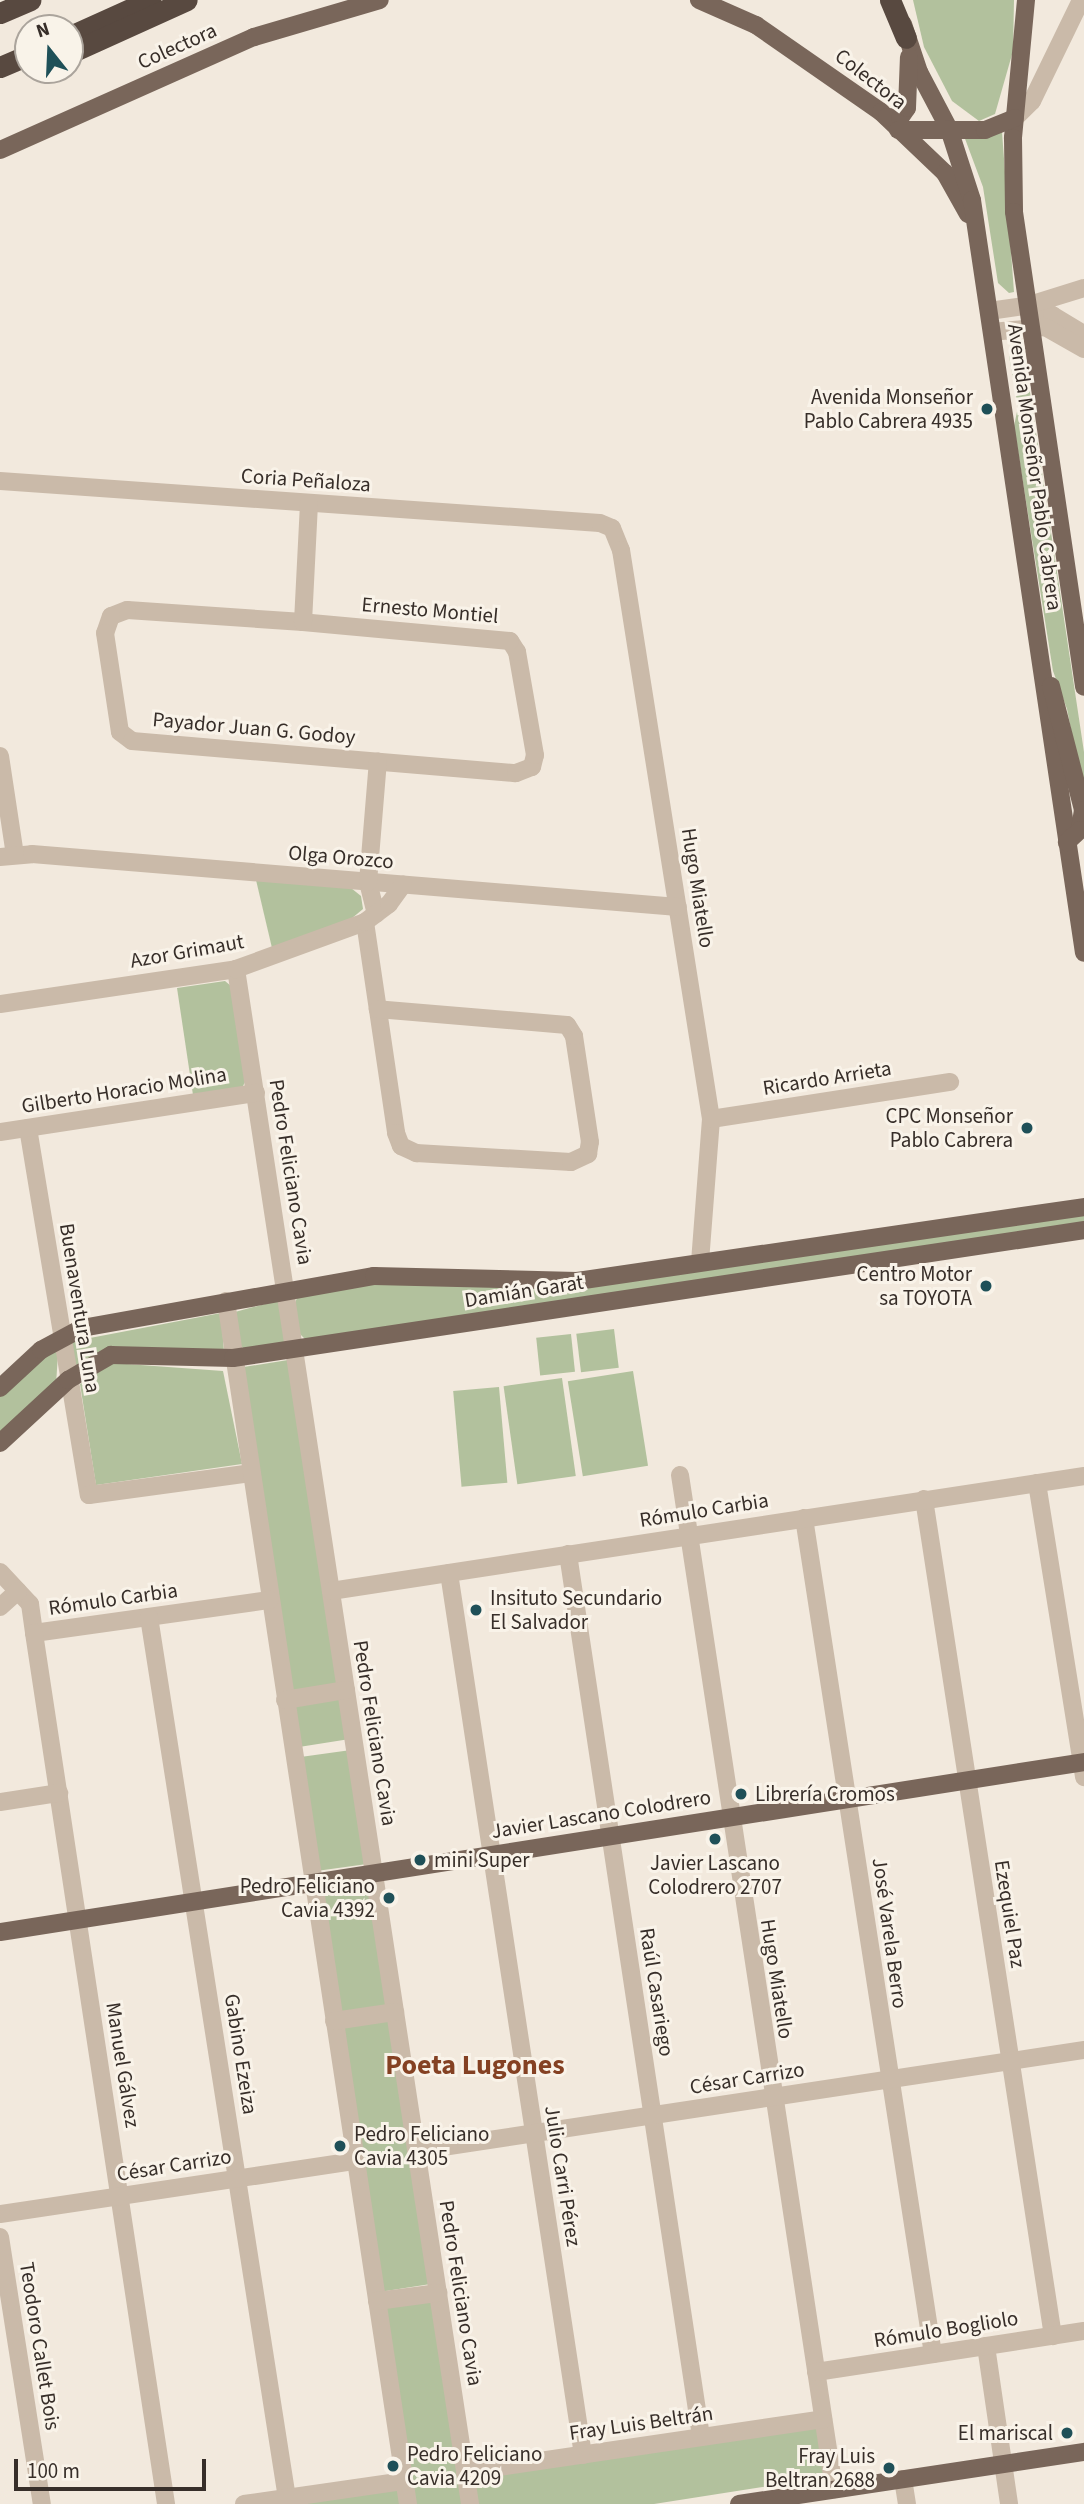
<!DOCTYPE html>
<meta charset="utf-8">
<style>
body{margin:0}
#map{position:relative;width:1084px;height:2504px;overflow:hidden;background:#f2e9dd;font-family:"Source Sans 3",sans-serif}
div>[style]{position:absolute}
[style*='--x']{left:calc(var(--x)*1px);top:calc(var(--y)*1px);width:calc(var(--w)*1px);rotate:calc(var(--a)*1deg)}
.green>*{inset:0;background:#b2c19d;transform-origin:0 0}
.minor>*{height:18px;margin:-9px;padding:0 9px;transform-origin:9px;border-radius:9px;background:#cabaa9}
.major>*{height:18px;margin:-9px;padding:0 9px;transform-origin:9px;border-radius:9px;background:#79665a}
.highway>*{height:21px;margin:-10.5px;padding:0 10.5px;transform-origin:10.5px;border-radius:10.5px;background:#584940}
.dots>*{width:19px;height:19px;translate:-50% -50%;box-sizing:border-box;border:4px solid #f9f3e9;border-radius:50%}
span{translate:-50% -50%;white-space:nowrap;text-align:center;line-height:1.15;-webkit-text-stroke:6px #f9f3e9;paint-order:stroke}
.street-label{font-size:21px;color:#372e29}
.poi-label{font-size:21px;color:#372e29}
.right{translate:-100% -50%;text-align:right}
.left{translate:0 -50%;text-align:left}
.district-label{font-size:28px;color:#844123;font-weight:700}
.north{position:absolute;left:14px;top:14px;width:70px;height:70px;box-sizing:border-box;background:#f9f3e9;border:2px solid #aba49c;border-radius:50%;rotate:342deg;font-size:19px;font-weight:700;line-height:28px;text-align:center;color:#372e29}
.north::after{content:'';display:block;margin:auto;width:24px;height:32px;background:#1f5058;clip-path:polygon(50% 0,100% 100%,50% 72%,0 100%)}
.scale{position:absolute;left:14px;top:2459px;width:192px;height:32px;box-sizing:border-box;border:4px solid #372e29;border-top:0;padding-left:9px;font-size:21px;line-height:24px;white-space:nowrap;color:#372e29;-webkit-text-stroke:5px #f9f3e9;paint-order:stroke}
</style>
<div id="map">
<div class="green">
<i style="clip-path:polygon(913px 0,1014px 0,1013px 51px,995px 114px,979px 121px,952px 101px,924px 47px)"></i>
<i style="clip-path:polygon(1002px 132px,1014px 292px,1009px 293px,998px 283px,983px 187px,964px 136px)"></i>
<i style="clip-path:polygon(1022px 339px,1084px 752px,1084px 795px,1067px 709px,1053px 671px,1014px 426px,1018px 407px,1009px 356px)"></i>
<i style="clip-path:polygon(256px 880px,351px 888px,361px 896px,363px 909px,351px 919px,272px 948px)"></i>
<i style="clip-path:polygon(225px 981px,231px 986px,246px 1080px,242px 1088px,193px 1095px,177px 988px)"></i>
<i style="clip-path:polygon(1084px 1215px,1084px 1227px,308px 1342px,299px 1333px,294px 1306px,298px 1295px,371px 1282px,526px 1285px)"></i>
<i style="clip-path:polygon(276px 1301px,282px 1304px,288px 1334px,283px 1345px,247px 1352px,240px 1345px,235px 1312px)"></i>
<i style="clip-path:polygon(221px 1313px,224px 1352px,75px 1367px,69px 1342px)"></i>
<i style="left:614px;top:1329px;width:39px;height:38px;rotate:83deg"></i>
<i style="left:571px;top:1334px;width:38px;height:35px;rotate:84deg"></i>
<i style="clip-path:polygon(52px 1349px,58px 1354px,56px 1384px,0 1434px,0 1397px)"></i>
<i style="left:288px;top:1360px;width:384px;height:48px;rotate:81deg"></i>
<i style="clip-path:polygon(113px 1363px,223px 1371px,242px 1464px,96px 1485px,80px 1384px)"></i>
<i style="left:633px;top:1371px;width:96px;height:66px;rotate:81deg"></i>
<i style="left:562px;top:1378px;width:99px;height:59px;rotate:82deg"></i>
<i style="left:499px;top:1387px;width:96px;height:46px;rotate:85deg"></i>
<i style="left:351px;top:1750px;width:115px;height:51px;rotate:82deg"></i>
<i style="left:371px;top:1883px;width:126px;height:52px;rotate:82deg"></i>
<i style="left:390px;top:2017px;width:270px;height:50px;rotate:81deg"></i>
<i style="left:433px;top:2298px;width:208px;height:51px;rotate:81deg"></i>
<i style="clip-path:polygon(818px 2425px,827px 2477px,654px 2504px,475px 2504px,471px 2478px)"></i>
<i style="clip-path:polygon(399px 2486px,402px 2504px,282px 2504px)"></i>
</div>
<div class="minor">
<i style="--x:1015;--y:118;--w:24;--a:-45"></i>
<i style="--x:1032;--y:101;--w:112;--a:-64.1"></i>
<i style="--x:1026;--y:306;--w:28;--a:19"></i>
<i style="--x:1052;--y:315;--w:37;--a:31"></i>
<i style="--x:989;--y:311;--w:37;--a:-8"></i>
<i style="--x:1026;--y:306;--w:61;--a:-17.2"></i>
<i style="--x:992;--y:332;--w:53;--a:-5.4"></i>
<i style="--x:1045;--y:327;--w:45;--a:29.4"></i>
<i style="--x:0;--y:481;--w:601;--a:4"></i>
<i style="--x:600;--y:523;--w:13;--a:23"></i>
<i style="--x:612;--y:528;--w:24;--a:68"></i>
<i style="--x:621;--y:550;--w:576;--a:81.01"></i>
<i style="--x:711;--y:1119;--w:143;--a:94.4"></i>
<i style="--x:303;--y:622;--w:176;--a:-176.1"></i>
<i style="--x:127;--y:610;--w:17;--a:159"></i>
<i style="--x:111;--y:616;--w:18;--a:109"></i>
<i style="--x:105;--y:633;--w:100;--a:81.4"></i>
<i style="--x:120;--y:732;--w:15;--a:37"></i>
<i style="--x:132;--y:741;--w:385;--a:4.8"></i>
<i style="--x:516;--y:773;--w:17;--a:-21"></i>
<i style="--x:532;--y:767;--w:12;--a:-76"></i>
<i style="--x:535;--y:755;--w:105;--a:-99.9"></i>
<i style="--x:517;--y:652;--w:13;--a:-122"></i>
<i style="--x:510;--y:641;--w:208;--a:-174.8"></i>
<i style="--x:303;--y:622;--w:119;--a:-87.1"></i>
<i style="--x:0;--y:756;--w:100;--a:81.4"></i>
<i style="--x:0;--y:857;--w:32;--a:-5"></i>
<i style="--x:32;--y:854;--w:648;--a:4.69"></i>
<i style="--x:376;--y:914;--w:33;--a:-104"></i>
<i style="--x:368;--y:882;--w:121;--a:-85.3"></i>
<i style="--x:365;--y:922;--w:213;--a:81.6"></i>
<i style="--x:396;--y:1133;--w:14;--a:69"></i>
<i style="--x:401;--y:1146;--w:17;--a:25"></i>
<i style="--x:416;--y:1153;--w:155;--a:3.3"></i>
<i style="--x:571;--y:1162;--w:19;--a:-25"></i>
<i style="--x:588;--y:1154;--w:12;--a:-81"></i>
<i style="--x:590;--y:1142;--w:107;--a:-98.6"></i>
<i style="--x:574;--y:1036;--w:13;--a:-122"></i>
<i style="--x:567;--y:1025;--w:190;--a:-175.2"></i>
<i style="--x:236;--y:969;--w:1553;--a:81.33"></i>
<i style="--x:0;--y:1004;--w:239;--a:-8.4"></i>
<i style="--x:236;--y:969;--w:137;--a:-20"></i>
<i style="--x:365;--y:922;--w:30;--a:-37"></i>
<i style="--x:389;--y:904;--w:24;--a:-54"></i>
<i style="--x:711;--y:1119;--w:242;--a:-8.8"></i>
<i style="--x:28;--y:1128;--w:372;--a:80.6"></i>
<i style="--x:89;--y:1495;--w:163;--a:-7.7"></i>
<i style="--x:0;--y:1132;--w:259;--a:-8.7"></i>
<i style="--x:226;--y:1301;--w:1217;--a:81.4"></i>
<i style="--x:680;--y:1475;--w:1026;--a:81.36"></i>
<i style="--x:1037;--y:1483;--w:298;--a:80.9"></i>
<i style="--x:924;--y:1499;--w:847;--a:81.24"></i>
<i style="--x:804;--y:1518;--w:846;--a:81.23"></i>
<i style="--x:568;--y:1554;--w:893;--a:81.43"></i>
<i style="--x:0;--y:1572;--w:44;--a:46.8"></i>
<i style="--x:30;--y:1604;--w:29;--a:82"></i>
<i style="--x:34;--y:1633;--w:238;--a:-8"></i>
<i style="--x:449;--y:1573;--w:892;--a:81.36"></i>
<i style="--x:331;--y:1591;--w:762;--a:-8.68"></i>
<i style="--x:0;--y:1607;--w:24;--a:-42"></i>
<i style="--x:149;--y:1617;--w:892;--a:81.1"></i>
<i style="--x:34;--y:1633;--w:881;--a:81.38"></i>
<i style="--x:285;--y:1700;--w:62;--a:-9.3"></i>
<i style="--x:0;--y:1802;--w:60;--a:-8.7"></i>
<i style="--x:334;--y:2021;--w:62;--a:-8.4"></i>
<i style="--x:416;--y:2151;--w:676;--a:-8.6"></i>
<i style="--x:0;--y:2214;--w:359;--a:-8.5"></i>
<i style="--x:0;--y:2237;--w:270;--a:81.1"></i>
<i style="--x:377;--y:2301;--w:62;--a:-7.5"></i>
<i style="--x:986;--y:2346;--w:160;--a:81.7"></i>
<i style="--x:816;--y:2372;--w:271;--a:-8.7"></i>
<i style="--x:465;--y:2472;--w:362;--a:-8.4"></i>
<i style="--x:903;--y:2479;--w:25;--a:81"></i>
<i style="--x:244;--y:2504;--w:162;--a:-8.2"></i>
</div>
<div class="major">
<i style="--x:699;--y:0;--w:62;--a:23.7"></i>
<i style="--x:756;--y:25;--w:152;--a:34.8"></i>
<i style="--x:881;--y:112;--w:88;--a:43.6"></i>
<i style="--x:945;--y:173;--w:47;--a:60.7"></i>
<i style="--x:1026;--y:0;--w:139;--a:95.4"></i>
<i style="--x:1013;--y:138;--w:74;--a:89.2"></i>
<i style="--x:1014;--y:212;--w:480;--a:81.6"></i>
<i style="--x:903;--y:24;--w:51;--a:71.6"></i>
<i style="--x:919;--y:72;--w:64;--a:62.2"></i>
<i style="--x:949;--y:129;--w:75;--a:72.1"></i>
<i style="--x:972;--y:200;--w:761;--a:81.54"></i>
<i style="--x:887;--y:117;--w:13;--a:4"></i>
<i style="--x:900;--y:118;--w:12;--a:-55"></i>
<i style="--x:907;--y:108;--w:51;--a:-87.8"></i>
<i style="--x:898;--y:130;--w:87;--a:0"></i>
<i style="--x:985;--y:130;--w:32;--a:-22"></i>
<i style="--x:0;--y:150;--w:278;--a:-24"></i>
<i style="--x:254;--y:37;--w:131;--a:-16.4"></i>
<i style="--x:1051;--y:686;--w:128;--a:75.5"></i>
<i style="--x:1083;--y:810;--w:20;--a:99"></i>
<i style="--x:1080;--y:830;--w:18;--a:137"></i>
<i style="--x:0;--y:1388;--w:56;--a:-42.8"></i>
<i style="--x:41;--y:1350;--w:47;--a:-28.2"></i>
<i style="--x:82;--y:1328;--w:297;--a:-10.1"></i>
<i style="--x:374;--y:1276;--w:203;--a:1.4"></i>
<i style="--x:577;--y:1281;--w:512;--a:-8.3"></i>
<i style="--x:0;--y:1443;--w:93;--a:-42.8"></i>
<i style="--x:68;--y:1380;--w:50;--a:-30.2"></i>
<i style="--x:111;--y:1355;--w:122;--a:1.4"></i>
<i style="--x:233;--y:1358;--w:861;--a:-8.55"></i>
<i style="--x:0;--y:1932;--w:1097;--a:-8.91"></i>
<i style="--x:739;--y:2504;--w:349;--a:-8.6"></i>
</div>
<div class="highway">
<i style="--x:890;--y:0;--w:41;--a:67.2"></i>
<i style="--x:0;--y:13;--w:33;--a:-23"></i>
<i style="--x:70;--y:36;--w:88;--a:-24.2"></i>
<i style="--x:70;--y:53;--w:128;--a:-24.4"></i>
<i style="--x:0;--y:67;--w:30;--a:-23"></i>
</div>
<div class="dots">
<i style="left:987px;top:409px;background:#1f5058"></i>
<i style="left:1027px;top:1128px;background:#1f5058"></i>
<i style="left:986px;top:1286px;background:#1f5058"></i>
<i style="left:476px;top:1610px;background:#1f5058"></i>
<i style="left:741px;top:1794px;background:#1f5058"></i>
<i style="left:715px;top:1839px;background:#1f5058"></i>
<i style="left:420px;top:1860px;background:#1f5058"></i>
<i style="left:389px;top:1898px;background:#1f5058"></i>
<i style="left:340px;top:2146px;background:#1f5058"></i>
<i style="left:1067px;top:2433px;background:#1f5058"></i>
<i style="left:393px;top:2466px;background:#1f5058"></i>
<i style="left:889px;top:2468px;background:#1f5058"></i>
</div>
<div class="street-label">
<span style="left:177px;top:46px;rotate:-24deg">Colectora</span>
<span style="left:871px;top:79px;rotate:38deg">Colectora</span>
<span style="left:1035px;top:467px;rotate:82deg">Avenida Monseñor Pablo Cabrera</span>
<span style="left:306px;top:480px;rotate:4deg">Coria Peñaloza</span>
<span style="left:430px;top:610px;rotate:5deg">Ernesto Montiel</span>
<span style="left:254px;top:728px;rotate:5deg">Payador Juan G. Godoy</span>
<span style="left:341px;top:857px;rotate:5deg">Olga Orozco</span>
<span style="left:698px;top:888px;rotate:81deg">Hugo Miatello</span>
<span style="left:187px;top:951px;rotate:-10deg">Azor Grimaut</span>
<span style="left:827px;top:1078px;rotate:-9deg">Ricardo Arrieta</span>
<span style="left:124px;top:1090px;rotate:-9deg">Gilberto Horacio Molina</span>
<span style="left:291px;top:1172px;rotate:81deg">Pedro Feliciano Cavia</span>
<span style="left:524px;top:1291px;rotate:-9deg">Damián Garat</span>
<span style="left:80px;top:1308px;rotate:81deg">Buenaventura Luna</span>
<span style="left:704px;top:1510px;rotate:-9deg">Rómulo Carbia</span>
<span style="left:113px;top:1599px;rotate:-8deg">Rómulo Carbia</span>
<span style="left:375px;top:1733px;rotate:81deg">Pedro Feliciano Cavia</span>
<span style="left:601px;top:1814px;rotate:-9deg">Javier Lascano Colodrero</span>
<span style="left:1010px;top:1914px;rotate:81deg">Ezequiel Paz</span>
<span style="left:890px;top:1933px;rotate:82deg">José Varela Berro</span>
<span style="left:777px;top:1979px;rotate:81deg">Hugo Miatello</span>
<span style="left:657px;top:1992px;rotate:81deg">Raúl Casariego</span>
<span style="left:241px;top:2054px;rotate:81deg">Gabino Ezeiza</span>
<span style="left:123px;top:2065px;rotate:81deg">Manuel Gálvez</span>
<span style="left:747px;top:2078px;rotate:-9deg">César Carrizo</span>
<span style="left:174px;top:2165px;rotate:-9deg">César Carrizo</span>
<span style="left:563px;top:2176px;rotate:81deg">Julio Carri Pérez</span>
<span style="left:461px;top:2293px;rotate:81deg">Pedro Feliciano Cavia</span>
<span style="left:946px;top:2329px;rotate:-9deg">Rómulo Bogliolo</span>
<span style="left:40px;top:2346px;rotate:81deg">Teodoro Callet Bois</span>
<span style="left:641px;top:2423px;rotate:-8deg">Fray Luis Beltrán</span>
</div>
<div class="poi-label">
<span class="right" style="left:973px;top:409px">Avenida Monseñor<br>Pablo Cabrera 4935</span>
<span class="right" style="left:1013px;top:1128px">CPC Monseñor<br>Pablo Cabrera</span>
<span class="right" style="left:972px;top:1286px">Centro Motor<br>sa TOYOTA</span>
<span class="left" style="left:490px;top:1610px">Insituto Secundario<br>El Salvador</span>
<span class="left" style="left:755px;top:1794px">Librería Cromos</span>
<span class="left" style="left:434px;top:1860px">mini Super</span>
<span style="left:715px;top:1875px">Javier Lascano<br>Colodrero 2707</span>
<span class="right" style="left:375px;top:1898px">Pedro Feliciano<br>Cavia 4392</span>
<span class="left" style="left:354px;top:2146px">Pedro Feliciano<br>Cavia 4305</span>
<span class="right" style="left:1053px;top:2433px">El mariscal</span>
<span class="left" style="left:407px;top:2466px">Pedro Feliciano<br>Cavia 4209</span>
<span class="right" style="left:875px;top:2468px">Fray Luis<br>Beltran 2688</span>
</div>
<div class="district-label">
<span style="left:475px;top:2065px">Poeta Lugones</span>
</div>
<div class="north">N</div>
<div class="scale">100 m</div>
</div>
